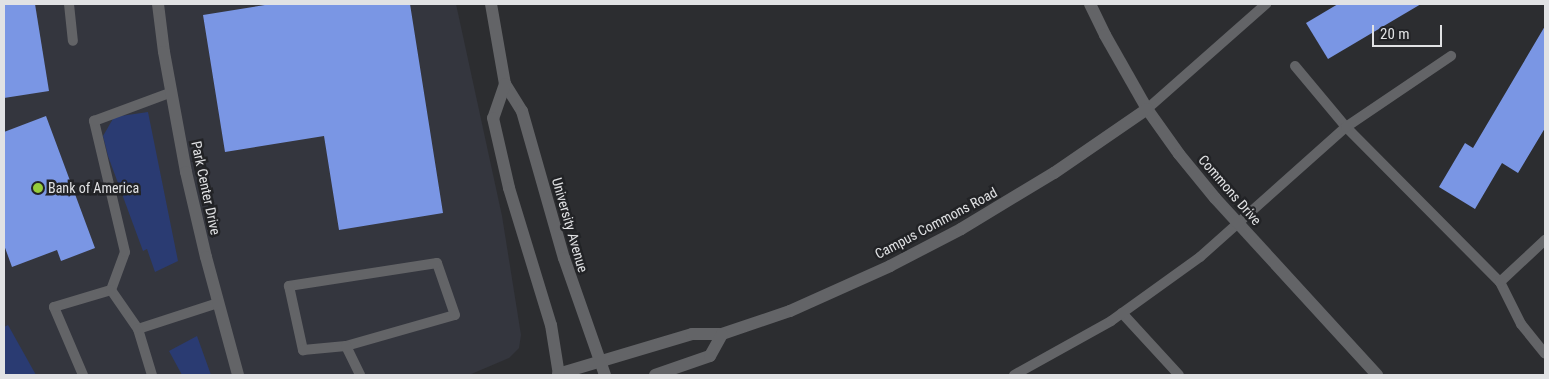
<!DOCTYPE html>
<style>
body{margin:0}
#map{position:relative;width:1549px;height:379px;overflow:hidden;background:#2c2d30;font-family:"Roboto Condensed",sans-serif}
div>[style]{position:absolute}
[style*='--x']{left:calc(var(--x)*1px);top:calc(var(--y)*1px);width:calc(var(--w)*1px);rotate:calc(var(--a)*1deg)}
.built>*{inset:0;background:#34363e}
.green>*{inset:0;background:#2a3b72}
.building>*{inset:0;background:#7a96e4}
.service>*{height:10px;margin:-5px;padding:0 5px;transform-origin:5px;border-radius:5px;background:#636467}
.minor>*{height:12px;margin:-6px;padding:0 6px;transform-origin:6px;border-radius:6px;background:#636467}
.tertiary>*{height:12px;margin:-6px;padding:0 6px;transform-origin:6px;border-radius:6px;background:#636467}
.dots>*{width:14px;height:14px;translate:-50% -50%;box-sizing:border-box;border:2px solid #222326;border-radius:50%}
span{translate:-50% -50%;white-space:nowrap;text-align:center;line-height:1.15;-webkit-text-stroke:5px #222326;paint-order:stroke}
.poi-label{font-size:14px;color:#e1e2e4}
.left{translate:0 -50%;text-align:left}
.street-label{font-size:14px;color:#e1e2e4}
.frame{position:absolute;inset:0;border:5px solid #e1e2e4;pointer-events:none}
.scale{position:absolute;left:1372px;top:25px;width:70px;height:22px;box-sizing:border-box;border:2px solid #e1e2e4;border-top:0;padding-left:6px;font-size:15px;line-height:18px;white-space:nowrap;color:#e1e2e4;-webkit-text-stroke:4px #222326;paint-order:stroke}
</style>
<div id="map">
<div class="built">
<i style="clip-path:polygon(4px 4px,456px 4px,502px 216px,521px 335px,519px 348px,509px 358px,469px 375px,4px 375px)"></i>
</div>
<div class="green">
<i style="clip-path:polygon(148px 112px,178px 261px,155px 272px,147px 249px,143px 251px,108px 156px,103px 136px,114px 117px)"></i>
<i style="clip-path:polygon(8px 325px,36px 375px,6px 375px,4px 371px,4px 327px)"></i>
<i style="clip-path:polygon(197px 336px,211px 375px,182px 375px,169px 351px)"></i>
</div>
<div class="building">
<i style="clip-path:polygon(4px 4px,35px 4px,49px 91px,4px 98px)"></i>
<i style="clip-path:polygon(271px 4px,410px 4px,443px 213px,339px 230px,324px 136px,225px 152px,203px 15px)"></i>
<i style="clip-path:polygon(1338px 4px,1421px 4px,1328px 59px,1306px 23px)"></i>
<i style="clip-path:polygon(1545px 26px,1545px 128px,1518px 173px,1502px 163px,1475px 209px,1439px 187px,1465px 143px,1473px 148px)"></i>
<i style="clip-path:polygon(46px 116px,95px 248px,61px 261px,57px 250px,12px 267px,4px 245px,4px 132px)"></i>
</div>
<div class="service">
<i style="--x:69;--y:4;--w:37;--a:84"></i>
<i style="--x:1295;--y:66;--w:80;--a:50.1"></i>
<i style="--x:1346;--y:127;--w:218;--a:45.2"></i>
<i style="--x:1500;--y:282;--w:47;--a:63.4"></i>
<i style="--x:1521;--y:324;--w:38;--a:51"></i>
<i style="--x:1147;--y:109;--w:159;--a:-41.4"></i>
<i style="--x:1500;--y:282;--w:62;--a:-43"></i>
<i style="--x:111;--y:290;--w:40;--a:-69.8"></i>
<i style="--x:125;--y:252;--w:135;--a:-103.3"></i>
<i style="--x:94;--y:121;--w:83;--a:-20.4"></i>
<i style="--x:1122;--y:313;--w:84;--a:47.4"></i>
<i style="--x:138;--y:329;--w:84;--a:-18"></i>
<i style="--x:346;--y:346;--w:113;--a:-15.9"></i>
<i style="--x:455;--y:315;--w:55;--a:-109.1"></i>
<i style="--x:437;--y:263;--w:150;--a:171.2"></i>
<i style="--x:289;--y:286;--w:66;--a:77.7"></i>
<i style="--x:303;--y:350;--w:43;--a:-5.3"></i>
<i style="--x:346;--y:346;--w:32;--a:64"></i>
<i style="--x:83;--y:375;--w:74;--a:-113.1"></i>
<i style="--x:54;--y:307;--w:59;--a:-16.6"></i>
<i style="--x:111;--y:290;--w:47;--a:55.3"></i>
<i style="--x:138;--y:329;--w:48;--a:73.1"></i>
<i style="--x:1014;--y:375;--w:111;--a:-29.1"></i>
<i style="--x:1111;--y:321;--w:110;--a:-35.7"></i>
<i style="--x:1200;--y:257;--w:195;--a:-41.7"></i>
<i style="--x:1346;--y:127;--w:127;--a:-34.1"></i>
</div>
<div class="minor">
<i style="--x:158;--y:4;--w:48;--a:82.9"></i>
<i style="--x:164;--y:52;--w:122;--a:79.6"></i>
<i style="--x:186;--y:172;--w:87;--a:76.8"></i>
<i style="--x:206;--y:257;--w:122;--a:74.8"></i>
<i style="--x:1090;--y:4;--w:34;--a:64"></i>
<i style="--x:1105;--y:35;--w:85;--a:60.4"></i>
<i style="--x:1147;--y:109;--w:55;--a:54.6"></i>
<i style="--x:1179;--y:154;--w:57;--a:50.7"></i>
<i style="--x:1215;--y:198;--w:240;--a:47.5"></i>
<i style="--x:558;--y:374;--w:140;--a:-16.6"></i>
<i style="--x:692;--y:334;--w:30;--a:0"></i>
<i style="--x:722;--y:334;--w:72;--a:-18.7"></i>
<i style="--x:790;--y:311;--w:110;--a:-24.2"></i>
<i style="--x:890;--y:266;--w:80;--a:-27.5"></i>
<i style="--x:961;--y:229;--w:109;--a:-31.1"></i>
<i style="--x:1054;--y:173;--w:113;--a:-34.5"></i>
<i style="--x:655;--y:375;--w:58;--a:-19.1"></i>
<i style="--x:710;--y:356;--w:25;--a:-61"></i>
</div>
<div class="tertiary">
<i style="--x:491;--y:4;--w:81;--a:80.1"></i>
<i style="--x:505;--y:84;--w:32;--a:58"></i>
<i style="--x:522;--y:111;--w:153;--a:74.1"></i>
<i style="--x:564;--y:258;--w:124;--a:70.7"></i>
<i style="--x:505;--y:84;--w:36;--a:109"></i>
<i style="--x:493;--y:118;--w:72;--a:77.1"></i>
<i style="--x:509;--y:188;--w:143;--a:73"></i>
<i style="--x:551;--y:325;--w:51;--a:80.9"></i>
</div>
<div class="dots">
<i style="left:38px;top:188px;background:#95cc3b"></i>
</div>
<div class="poi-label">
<span class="left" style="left:48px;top:188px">Bank of America</span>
</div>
<div class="street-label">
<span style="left:206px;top:188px;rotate:78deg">Park Center Drive</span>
<span style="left:1230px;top:190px;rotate:49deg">Commons Drive</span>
<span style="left:936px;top:223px;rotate:-28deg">Campus Commons Road</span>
<span style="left:570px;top:225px;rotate:74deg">University Avenue</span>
</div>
<div class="frame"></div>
<div class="scale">20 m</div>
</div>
